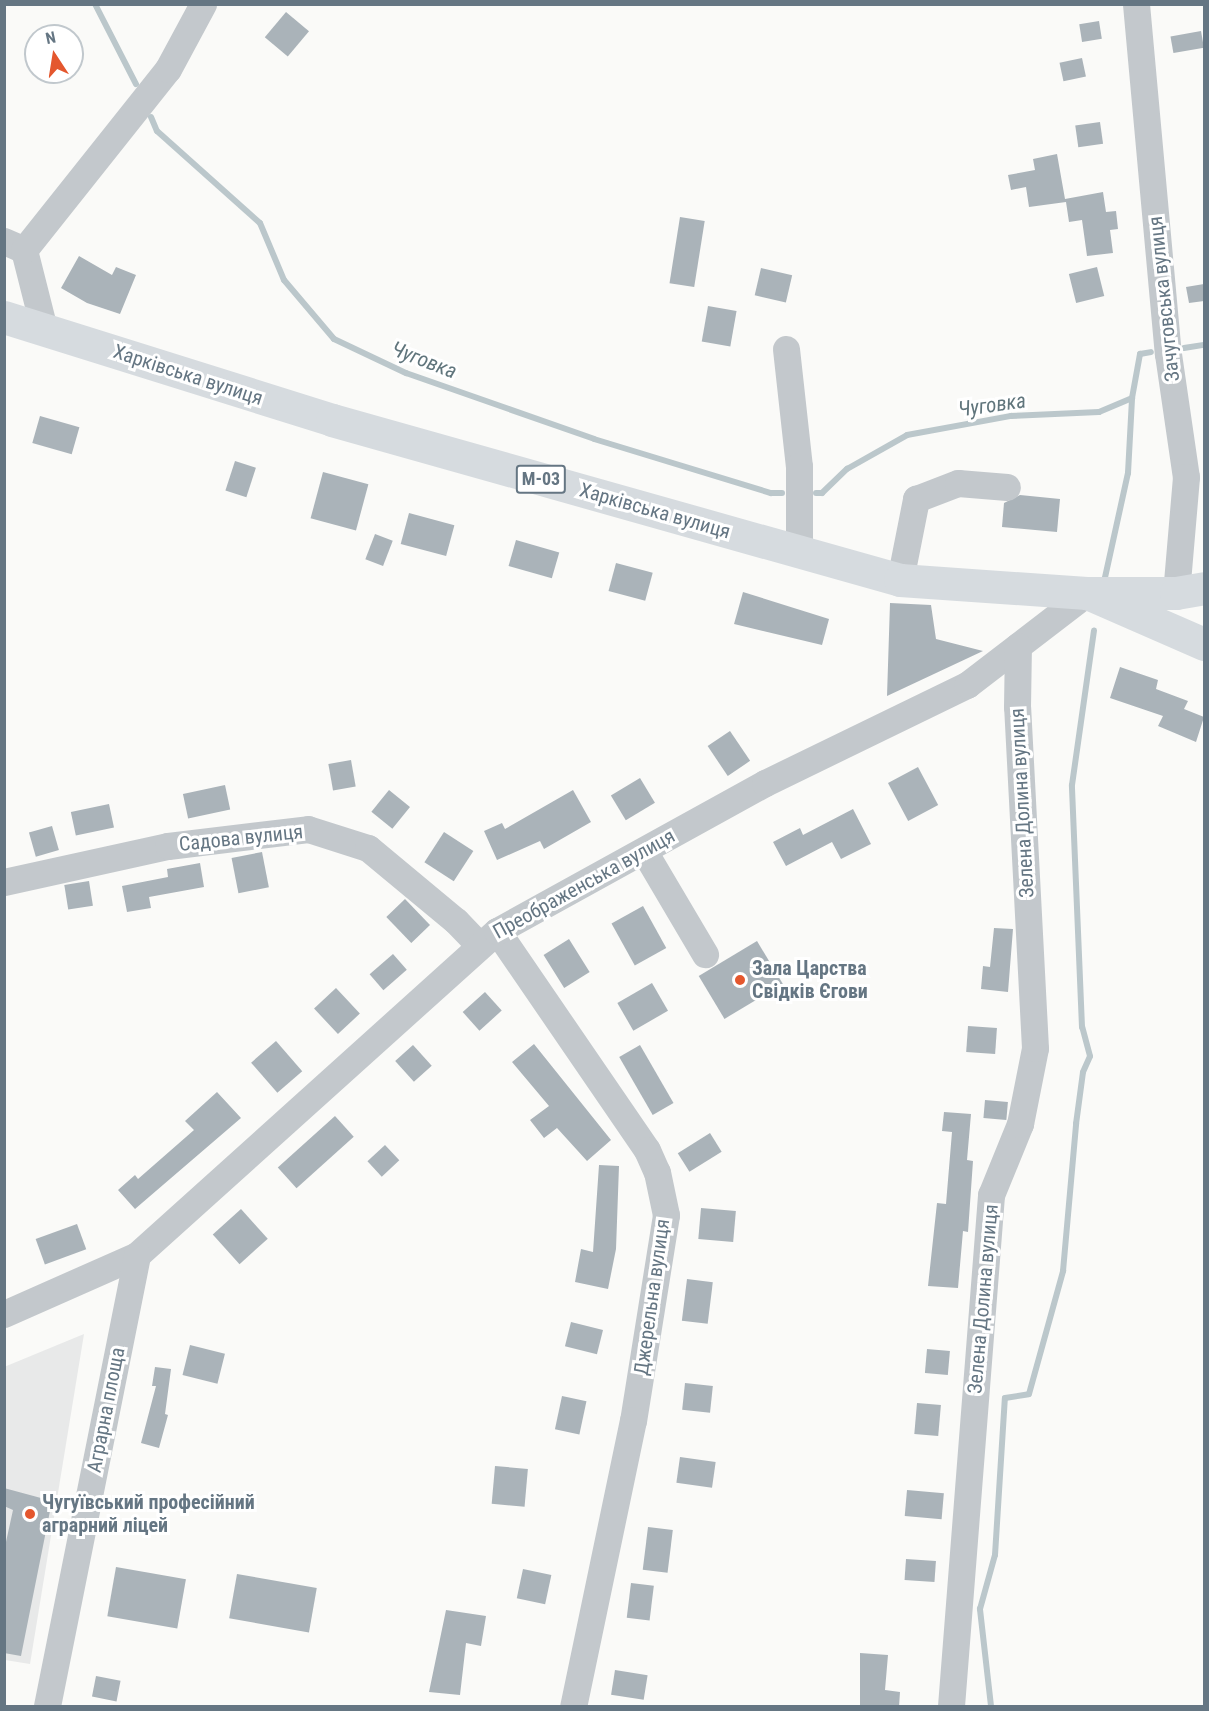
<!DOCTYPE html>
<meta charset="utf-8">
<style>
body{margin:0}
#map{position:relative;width:1209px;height:1711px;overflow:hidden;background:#fafaf8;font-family:"Roboto Condensed",sans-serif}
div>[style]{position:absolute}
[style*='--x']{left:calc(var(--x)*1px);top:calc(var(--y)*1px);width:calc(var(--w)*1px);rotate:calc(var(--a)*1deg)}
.built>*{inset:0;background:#e8e9e9}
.stream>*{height:6px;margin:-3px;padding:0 3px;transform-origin:3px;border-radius:3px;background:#bbc7cb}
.building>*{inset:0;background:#aab3b9;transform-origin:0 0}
.minor>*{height:27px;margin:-13.5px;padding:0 13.5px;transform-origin:13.5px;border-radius:13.5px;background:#c3c8cc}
.major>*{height:33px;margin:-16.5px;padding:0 16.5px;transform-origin:16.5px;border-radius:16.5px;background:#d6dbdf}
.highway>*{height:33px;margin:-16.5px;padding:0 16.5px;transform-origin:16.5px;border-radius:16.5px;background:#d6dbdf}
.dots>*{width:16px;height:16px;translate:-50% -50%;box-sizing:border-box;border:3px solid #fff;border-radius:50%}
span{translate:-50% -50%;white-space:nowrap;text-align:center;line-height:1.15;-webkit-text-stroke:6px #fff;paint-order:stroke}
.shield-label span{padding:2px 4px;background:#fff;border:2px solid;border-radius:4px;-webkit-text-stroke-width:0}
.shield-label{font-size:18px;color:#657683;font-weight:700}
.street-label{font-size:20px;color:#657683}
.poi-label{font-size:20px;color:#657683;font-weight:700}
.left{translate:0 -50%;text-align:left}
.water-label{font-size:21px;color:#60757c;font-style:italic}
.frame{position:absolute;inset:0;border:6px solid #657683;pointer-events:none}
.north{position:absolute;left:24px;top:24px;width:60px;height:60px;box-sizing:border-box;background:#fff;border:2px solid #c1c8cd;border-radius:50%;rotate:348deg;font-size:16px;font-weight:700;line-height:24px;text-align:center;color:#657683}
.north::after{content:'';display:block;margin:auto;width:21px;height:27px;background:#e4572e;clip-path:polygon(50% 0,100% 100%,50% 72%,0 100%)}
</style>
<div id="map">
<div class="built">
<i style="clip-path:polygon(84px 1334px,30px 1664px,5px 1660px,4px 1367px)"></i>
</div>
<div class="stream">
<i style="--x:95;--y:4;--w:90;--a:62.9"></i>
<i style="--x:151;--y:117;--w:15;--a:67"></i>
<i style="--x:157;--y:131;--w:138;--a:41.8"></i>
<i style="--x:260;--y:223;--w:62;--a:67.2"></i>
<i style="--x:284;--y:280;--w:77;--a:49.7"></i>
<i style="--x:334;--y:339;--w:80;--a:25.3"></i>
<i style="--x:406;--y:373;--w:199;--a:19.3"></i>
<i style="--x:594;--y:439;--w:185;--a:17"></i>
<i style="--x:771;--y:493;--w:11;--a:0"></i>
<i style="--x:1184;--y:348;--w:20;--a:-9"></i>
<i style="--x:816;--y:493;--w:6;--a:0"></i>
<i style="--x:822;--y:493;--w:35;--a:-44"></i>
<i style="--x:847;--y:469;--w:69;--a:-29.5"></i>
<i style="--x:907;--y:435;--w:106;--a:-10.4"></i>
<i style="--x:1011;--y:416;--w:88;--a:-2.6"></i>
<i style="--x:1099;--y:412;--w:36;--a:-23"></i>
<i style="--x:1132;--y:398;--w:45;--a:-79.7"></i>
<i style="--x:1140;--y:354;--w:11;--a:-10"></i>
<i style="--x:1104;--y:582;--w:112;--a:-77.6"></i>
<i style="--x:1128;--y:473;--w:75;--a:-86.9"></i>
<i style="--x:991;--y:1706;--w:98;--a:-96.5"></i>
<i style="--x:980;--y:1609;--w:56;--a:-74.5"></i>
<i style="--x:995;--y:1555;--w:157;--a:-86.4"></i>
<i style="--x:1005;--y:1398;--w:24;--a:-9"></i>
<i style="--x:1029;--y:1394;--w:128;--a:-74.5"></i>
<i style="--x:1063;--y:1271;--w:148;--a:-84.9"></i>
<i style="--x:1076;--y:1124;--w:52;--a:-82.3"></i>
<i style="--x:1083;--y:1072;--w:17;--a:-66"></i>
<i style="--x:1090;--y:1056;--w:30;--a:-105"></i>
<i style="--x:1082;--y:1027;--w:242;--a:-92.4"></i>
<i style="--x:1072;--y:785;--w:156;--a:-81.9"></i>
</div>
<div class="building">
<i style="left:286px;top:12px;width:30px;height:33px;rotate:40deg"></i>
<i style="left:1099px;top:21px;width:18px;height:20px;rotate:81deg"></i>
<i style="left:1201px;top:31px;width:17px;height:31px;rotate:80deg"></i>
<i style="left:1082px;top:58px;width:19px;height:23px;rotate:78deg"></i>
<i style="left:1100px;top:122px;width:22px;height:25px;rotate:82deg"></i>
<i style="clip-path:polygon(1057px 154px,1065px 199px,1103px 192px,1106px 212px,1116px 211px,1118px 229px,1110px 230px,1113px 253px,1087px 256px,1082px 220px,1069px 222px,1066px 202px,1029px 207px,1026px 187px,1011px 190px,1008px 175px,1035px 170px,1033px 159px)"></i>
<i style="left:680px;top:217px;width:25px;height:67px;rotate:9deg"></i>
<i style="clip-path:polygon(79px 256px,112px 275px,116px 267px,136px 275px,120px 314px,87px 303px,61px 288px)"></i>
<i style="left:1097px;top:267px;width:30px;height:29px;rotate:76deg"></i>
<i style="left:761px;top:268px;width:32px;height:28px;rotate:13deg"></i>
<i style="clip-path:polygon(1204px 284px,1204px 301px,1189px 303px,1186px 287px)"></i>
<i style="left:708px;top:306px;width:29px;height:36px;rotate:10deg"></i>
<i style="left:40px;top:416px;width:41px;height:28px;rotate:16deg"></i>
<i style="left:235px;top:461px;width:22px;height:31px;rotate:18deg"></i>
<i style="left:323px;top:472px;width:47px;height:48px;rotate:15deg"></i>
<i style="clip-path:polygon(1020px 495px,1060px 499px,1057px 532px,1002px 527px,1004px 503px)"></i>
<i style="left:409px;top:513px;width:47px;height:32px;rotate:15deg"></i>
<i style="left:375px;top:534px;width:19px;height:27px;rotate:21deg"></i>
<i style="left:516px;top:540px;width:45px;height:27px;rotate:16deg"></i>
<i style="left:616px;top:563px;width:38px;height:29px;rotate:15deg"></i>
<i style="clip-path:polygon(743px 592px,829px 619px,822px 645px,734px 624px)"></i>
<i style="clip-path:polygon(890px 603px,931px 605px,936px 639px,983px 651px,887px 696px)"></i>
<i style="clip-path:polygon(1120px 667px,1158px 680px,1156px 689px,1188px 701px,1184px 709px,1204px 717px,1196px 742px,1158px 726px,1163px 716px,1110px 698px)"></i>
<i style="left:730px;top:731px;width:36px;height:27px;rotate:56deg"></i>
<i style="left:351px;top:760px;width:27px;height:23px;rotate:80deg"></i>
<i style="left:918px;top:767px;width:43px;height:34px;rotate:62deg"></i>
<i style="left:640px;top:778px;width:29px;height:34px;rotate:59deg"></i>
<i style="left:225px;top:785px;width:25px;height:43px;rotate:78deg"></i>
<i style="left:389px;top:790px;width:27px;height:28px;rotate:39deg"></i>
<i style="clip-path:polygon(573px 790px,591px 822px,544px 849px,540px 841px,497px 860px,484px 831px,502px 823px,505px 829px)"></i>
<i style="left:109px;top:804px;width:24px;height:39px;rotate:78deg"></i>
<i style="clip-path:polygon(853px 809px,871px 844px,841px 859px,832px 842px,786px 866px,773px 842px,800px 828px,803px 835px)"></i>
<i style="left:52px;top:826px;width:25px;height:24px;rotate:74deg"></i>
<i style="left:444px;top:832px;width:35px;height:36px;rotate:33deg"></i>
<i style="left:262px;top:852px;width:36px;height:31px;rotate:79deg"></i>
<i style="clip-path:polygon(200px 863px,204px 887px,149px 897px,151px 908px,127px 912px,122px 886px,168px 877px,167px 869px)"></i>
<i style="left:89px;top:881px;width:25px;height:25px;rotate:81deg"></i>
<i style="left:405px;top:899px;width:36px;height:26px;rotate:46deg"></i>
<i style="left:643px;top:906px;width:48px;height:36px;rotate:61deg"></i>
<i style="clip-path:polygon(994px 928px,1013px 929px,1008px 992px,981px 989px,983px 966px,990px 967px)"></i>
<i style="left:569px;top:939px;width:39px;height:30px;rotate:58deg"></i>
<i style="left:757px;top:941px;width:50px;height:68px;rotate:59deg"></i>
<i style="left:393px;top:954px;width:21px;height:31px;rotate:49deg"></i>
<i style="left:652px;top:983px;width:32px;height:40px;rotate:60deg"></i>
<i style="left:336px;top:988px;width:35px;height:30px;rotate:47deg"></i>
<i style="left:485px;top:992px;width:25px;height:30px;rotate:48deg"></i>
<i style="left:968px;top:1026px;width:29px;height:26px;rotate:4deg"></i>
<i style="left:276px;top:1041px;width:40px;height:33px;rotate:49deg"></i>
<i style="clip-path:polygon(534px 1044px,611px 1140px,587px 1161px,557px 1128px,544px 1138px,530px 1120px,549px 1106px,512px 1062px)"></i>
<i style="left:413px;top:1045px;width:28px;height:24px;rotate:48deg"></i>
<i style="left:640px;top:1045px;width:67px;height:24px;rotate:60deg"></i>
<i style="clip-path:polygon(217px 1092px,241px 1118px,135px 1209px,118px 1190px,135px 1175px,138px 1179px,194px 1130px,185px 1121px)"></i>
<i style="left:985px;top:1100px;width:23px;height:18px;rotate:5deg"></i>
<i style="clip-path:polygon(944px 1112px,971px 1114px,967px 1160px,973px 1161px,968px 1232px,963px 1231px,958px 1288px,928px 1286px,937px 1203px,946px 1204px,952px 1132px,942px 1131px)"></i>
<i style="left:335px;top:1116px;width:28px;height:77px;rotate:48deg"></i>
<i style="left:710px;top:1133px;width:22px;height:38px;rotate:58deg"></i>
<i style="left:385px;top:1145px;width:21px;height:24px;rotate:47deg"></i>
<i style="clip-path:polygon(599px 1165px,619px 1166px,616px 1249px,608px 1289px,575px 1282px,581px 1249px,593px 1252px)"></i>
<i style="left:701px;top:1208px;width:35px;height:31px;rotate:5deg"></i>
<i style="left:241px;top:1209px;width:40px;height:38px;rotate:48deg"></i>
<i style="left:77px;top:1224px;width:27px;height:44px;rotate:70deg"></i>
<i style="left:687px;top:1279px;width:26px;height:42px;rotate:7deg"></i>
<i style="left:571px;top:1322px;width:33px;height:25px;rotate:14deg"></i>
<i style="left:190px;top:1345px;width:36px;height:31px;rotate:14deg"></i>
<i style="left:927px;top:1349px;width:23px;height:24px;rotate:5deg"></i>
<i style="clip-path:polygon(155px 1367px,171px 1369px,165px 1414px,168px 1415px,159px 1448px,141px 1443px,156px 1386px,152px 1386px)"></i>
<i style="left:685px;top:1383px;width:28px;height:27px;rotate:6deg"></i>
<i style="left:562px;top:1396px;width:25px;height:34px;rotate:12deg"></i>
<i style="left:917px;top:1403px;width:24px;height:31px;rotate:5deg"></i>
<i style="left:680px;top:1457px;width:36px;height:26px;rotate:8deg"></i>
<i style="left:495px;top:1466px;width:33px;height:38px;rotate:5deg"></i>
<i style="clip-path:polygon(4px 1488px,52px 1501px,21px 1656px,4px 1653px,4px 1551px,13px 1510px,4px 1506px)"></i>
<i style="left:907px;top:1490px;width:37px;height:26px;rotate:5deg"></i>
<i style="left:648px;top:1527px;width:25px;height:43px;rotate:7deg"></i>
<i style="left:906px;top:1559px;width:30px;height:21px;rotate:4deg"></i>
<i style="left:116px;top:1567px;width:71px;height:50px;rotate:10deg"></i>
<i style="left:523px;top:1569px;width:29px;height:30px;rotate:12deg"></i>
<i style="left:237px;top:1574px;width:81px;height:45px;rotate:10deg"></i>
<i style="left:631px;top:1583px;width:23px;height:35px;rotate:7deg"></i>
<i style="clip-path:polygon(446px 1610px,486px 1616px,481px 1646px,466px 1643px,460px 1695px,429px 1692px)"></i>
<i style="clip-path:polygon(860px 1653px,888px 1655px,885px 1690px,900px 1692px,899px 1707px,860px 1707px)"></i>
<i style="left:615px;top:1670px;width:33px;height:25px;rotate:9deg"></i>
<i style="left:96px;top:1676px;width:25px;height:21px;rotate:11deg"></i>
</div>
<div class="minor">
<i style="--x:1136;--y:4;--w:351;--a:84.8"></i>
<i style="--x:1168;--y:354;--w:124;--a:81.7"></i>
<i style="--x:1186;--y:477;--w:116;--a:94.9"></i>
<i style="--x:4;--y:241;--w:22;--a:24"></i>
<i style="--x:24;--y:250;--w:81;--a:75.8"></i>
<i style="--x:24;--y:250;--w:231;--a:-51.5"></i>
<i style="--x:168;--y:69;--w:74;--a:-61.7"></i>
<i style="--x:786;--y:349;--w:118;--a:83.7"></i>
<i style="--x:799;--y:466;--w:85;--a:90"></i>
<i style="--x:900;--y:580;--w:83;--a:-78.8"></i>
<i style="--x:916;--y:499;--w:45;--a:-20.9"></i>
<i style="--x:958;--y:483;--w:49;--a:4.7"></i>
<i style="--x:644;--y:851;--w:120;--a:59.4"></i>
<i style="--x:4;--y:882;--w:168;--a:-12.4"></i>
<i style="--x:168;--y:846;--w:141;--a:-6.9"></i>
<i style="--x:308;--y:829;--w:63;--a:17.6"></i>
<i style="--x:368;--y:848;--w:114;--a:39.7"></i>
<i style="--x:456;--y:921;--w:32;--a:46"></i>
<i style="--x:497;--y:931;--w:265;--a:55.6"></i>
<i style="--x:647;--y:1150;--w:24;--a:66"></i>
<i style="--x:657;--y:1172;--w:44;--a:78.2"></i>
<i style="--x:666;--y:1215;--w:208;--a:99.1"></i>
<i style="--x:633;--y:1420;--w:292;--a:101.8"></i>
<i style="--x:4;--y:1314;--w:145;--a:-23.9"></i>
<i style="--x:137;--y:1255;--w:484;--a:-42"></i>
<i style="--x:497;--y:931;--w:306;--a:-28.9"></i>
<i style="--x:765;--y:783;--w:225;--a:-25.9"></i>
<i style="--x:967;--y:685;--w:151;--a:-37.5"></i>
<i style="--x:47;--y:1706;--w:460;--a:-78.7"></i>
<i style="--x:951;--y:1706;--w:513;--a:-85.52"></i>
<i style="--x:991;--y:1195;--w:77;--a:-67.8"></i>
<i style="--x:1020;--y:1124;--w:77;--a:-78.8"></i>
<i style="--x:1035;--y:1048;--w:341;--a:-93"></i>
<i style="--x:1017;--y:707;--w:61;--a:-89.1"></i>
</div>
<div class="major">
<i style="--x:1087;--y:593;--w:128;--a:23.6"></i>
</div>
<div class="highway">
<i style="--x:4;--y:317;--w:344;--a:17.4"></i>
<i style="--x:332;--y:420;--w:590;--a:15.73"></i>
<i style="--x:900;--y:580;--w:187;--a:4"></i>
<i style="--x:1087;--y:593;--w:89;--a:0"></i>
<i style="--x:1176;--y:593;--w:28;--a:-10"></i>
</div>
<div class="dots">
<i style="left:740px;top:980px;background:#e4572e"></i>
<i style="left:30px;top:1514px;background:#e4572e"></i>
</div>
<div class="shield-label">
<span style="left:541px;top:479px">М-03</span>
</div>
<div class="street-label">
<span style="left:1164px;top:299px;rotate:-96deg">Зачуговська вулиця</span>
<span style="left:188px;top:375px;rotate:18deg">Харківська вулиця</span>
<span style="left:655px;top:511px;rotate:16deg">Харківська вулиця</span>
<span style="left:1022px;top:803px;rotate:-93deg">Зелена Долина вулиця</span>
<span style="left:241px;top:838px;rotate:-6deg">Садова вулиця</span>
<span style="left:584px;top:884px;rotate:-29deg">Преображенська вулиця</span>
<span style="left:652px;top:1297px;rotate:-82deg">Джерельна вулиця</span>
<span style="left:983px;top:1299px;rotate:-85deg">Зелена Долина вулиця</span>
<span style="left:106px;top:1410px;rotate:-79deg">Аграрна площа</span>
</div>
<div class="poi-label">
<span class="left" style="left:752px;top:980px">Зала Царства<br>Свідків Єгови</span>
<span class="left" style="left:42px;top:1514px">Чугуївський професійний<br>аграрний ліцей</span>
</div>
<div class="water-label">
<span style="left:424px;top:360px;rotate:21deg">Чуговка</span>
<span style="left:992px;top:405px;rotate:-8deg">Чуговка</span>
</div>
<div class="frame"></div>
<div class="north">N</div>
</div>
